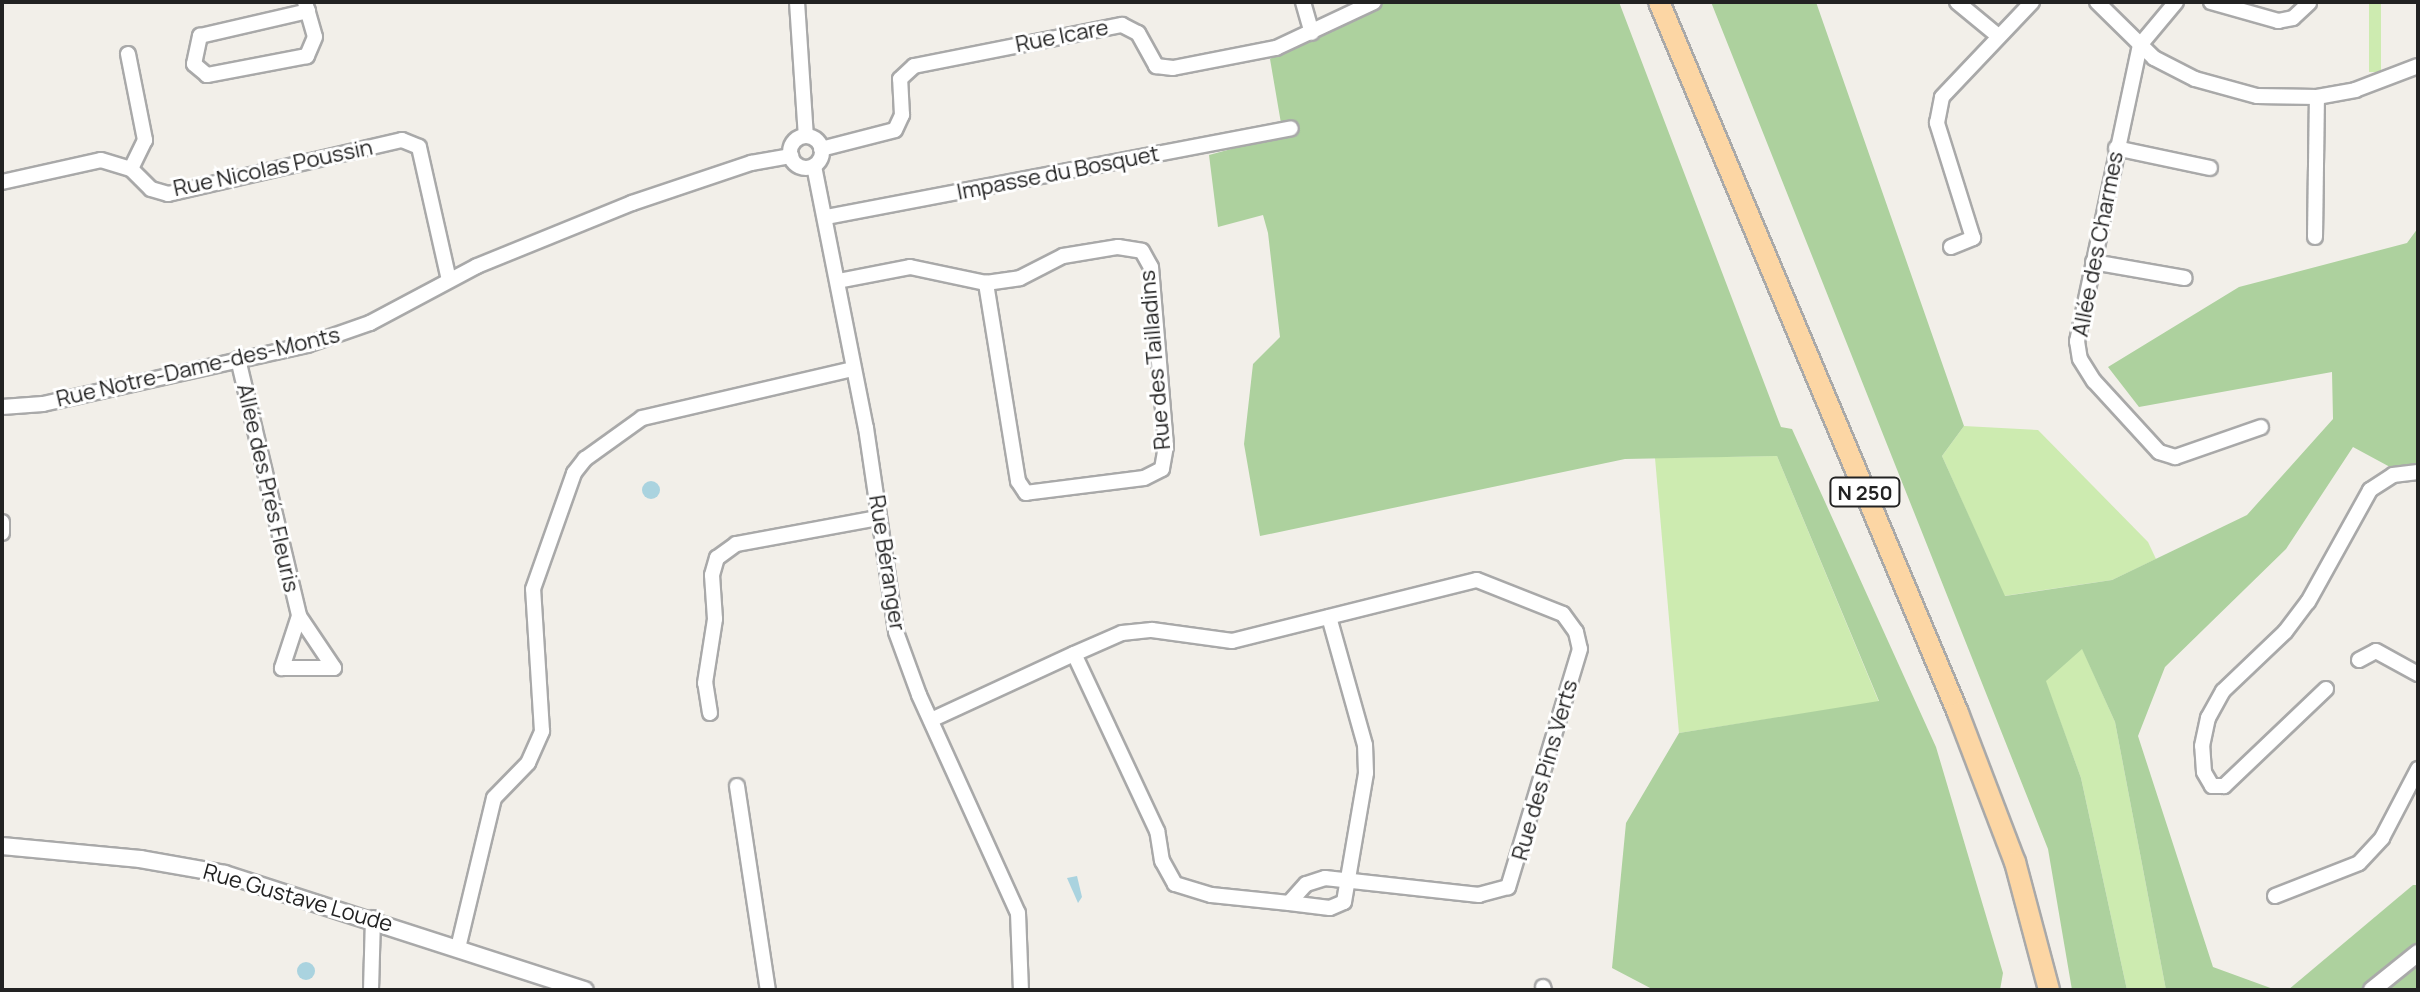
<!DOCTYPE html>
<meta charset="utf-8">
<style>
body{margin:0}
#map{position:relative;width:2420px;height:992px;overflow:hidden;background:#f2efe9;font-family:Manrope,sans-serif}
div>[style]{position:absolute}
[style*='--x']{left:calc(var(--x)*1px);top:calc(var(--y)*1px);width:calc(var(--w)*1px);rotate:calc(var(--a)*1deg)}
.grass>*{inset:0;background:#cdebb0;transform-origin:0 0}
.forest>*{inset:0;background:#add19e}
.water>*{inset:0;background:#aad3df}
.round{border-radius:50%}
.roads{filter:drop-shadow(2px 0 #a9a9a9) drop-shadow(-2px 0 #a9a9a9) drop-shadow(0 2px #a9a9a9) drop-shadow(0 -2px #a9a9a9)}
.minor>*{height:14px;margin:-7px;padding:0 7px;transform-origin:7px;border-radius:7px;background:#fff}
.minor>.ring{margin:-7px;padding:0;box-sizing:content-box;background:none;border:14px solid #fff;border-radius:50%}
.tertiary>*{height:16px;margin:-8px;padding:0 8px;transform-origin:8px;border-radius:8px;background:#fff}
.primary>*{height:20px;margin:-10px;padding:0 10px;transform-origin:10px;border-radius:10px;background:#fcd6a4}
span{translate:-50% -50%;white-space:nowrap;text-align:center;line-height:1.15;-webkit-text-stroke:6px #fff;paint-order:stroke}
.shield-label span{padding:2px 6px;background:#fff;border:2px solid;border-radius:6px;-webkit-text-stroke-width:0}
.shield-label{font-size:20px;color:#222;font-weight:700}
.street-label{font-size:22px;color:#222}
.frame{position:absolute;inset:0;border:4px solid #222;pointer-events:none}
</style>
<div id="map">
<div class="grass">
<i style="left:2369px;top:2px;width:12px;height:70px"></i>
<i style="clip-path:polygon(1964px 426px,2038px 430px,2148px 542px,2156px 559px,2112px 580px,2004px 596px,1942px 456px)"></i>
<i style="clip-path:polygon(1777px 456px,1879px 702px,1679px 733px,1655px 458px)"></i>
<i style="clip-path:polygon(2082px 648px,2115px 722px,2166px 990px,2127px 990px,2081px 778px,2045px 680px)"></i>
</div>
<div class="forest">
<i style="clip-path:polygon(1360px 2px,1619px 2px,1781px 427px,1792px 429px,1936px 747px,2003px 973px,2000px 990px,1654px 990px,1612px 968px,1626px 823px,1679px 733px,1879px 701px,1777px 456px,1625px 459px,1260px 536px,1244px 444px,1253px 364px,1280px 337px,1268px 233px,1263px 215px,1218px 227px,1209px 155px,1283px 135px,1270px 59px)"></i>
<i style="clip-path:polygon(1711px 2px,1816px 2px,1964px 426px,1942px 456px,2005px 596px,2112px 580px,2247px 515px,2333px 419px,2332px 372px,2139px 407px,2108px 367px,2239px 287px,2407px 243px,2418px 228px,2418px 463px,2390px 467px,2353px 447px,2286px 549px,2165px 667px,2138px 736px,2213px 967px,2276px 990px,2166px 990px,2115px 722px,2082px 649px,2046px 681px,2081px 778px,2127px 990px,2072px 990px,2048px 849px)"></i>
<i style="clip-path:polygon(2413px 885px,2418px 885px,2418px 990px,2288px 990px)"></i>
</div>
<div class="water">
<i class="round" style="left:642px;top:481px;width:18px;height:18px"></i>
<i style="clip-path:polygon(1077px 876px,1082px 897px,1078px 903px,1067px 878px)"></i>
<i class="round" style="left:297px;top:962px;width:18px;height:18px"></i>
</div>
<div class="roads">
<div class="minor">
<i style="--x:305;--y:2;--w:36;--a:74"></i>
<i style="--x:315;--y:37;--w:21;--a:113"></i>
<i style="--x:307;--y:56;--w:102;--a:169.2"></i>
<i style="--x:207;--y:75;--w:17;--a:-140"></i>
<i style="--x:194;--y:64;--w:29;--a:-78"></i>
<i style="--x:200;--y:36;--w:111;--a:-13"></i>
<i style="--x:797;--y:2;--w:134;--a:86.2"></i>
<i style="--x:1303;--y:2;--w:32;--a:74"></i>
<i style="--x:1957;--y:2;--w:52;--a:39.5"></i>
<i style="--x:2097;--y:2;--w:80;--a:44.5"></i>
<i style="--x:2154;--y:58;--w:46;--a:27.1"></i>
<i style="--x:2195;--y:79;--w:64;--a:15.3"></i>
<i style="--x:2257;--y:96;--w:60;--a:1"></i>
<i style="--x:2317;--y:97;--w:39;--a:-10"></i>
<i style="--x:2355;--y:90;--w:67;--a:-20.9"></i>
<i style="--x:2176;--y:2;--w:56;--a:129.9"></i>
<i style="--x:2140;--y:45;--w:303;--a:102"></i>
<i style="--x:2077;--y:341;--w:18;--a:81"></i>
<i style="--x:2080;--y:359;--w:26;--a:58"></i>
<i style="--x:2094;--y:381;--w:96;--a:47.5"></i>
<i style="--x:2159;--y:452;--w:17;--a:17"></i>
<i style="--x:2175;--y:457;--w:91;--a:-19.2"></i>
<i style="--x:2211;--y:2;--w:70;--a:15.8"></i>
<i style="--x:2278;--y:21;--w:15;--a:-11"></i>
<i style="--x:2293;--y:18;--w:22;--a:-43"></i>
<i style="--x:128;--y:54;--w:88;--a:78.8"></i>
<i style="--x:145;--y:140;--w:32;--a:116"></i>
<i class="ring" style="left:790px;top:136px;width:18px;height:18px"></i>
<i style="--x:2116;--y:148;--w:96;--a:12"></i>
<i style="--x:821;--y:149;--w:76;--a:-14.4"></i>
<i style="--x:895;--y:130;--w:17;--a:-65"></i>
<i style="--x:902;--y:115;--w:36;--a:-93"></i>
<i style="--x:900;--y:79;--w:19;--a:-43"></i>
<i style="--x:914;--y:66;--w:212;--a:-11.2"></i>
<i style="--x:1122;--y:25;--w:18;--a:27"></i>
<i style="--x:1138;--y:33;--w:38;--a:61"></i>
<i style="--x:1156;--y:66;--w:17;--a:7"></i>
<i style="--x:1173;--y:68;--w:105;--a:-11"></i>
<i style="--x:1276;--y:48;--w:108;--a:-25.1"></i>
<i style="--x:814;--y:166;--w:267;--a:78.8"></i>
<i style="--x:866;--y:428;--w:206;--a:81.6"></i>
<i style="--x:896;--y:632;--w:67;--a:69.9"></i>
<i style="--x:919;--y:695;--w:239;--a:65.6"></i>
<i style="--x:1018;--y:913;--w:77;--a:87.8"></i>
<i style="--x:2;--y:182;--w:101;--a:-12.5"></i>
<i style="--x:101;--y:160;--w:31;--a:17"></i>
<i style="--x:131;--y:169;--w:28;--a:45"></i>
<i style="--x:151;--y:189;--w:18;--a:16"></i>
<i style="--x:168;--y:194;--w:240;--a:-13"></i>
<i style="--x:402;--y:140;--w:18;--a:22"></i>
<i style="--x:419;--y:147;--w:136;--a:77.3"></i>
<i style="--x:826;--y:217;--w:473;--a:-10.8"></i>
<i style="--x:2315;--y:237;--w:140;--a:-89.2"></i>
<i style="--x:1951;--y:247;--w:24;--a:-22"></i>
<i style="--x:1973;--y:238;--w:121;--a:-107.4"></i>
<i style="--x:1937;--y:123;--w:26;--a:-79"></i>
<i style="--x:1942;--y:97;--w:131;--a:-46.5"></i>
<i style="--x:2093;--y:262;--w:93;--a:9.9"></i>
<i style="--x:838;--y:281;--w:73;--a:-11"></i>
<i style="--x:910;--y:267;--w:78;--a:11.9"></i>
<i style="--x:986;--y:283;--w:34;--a:-8"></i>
<i style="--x:1020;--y:278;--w:48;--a:-27.1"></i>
<i style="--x:1063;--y:256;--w:56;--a:-9.3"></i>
<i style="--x:1118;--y:247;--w:24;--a:9"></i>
<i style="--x:1142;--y:251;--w:18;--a:61"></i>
<i style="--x:1151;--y:267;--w:180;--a:85.2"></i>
<i style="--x:1166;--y:446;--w:23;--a:100"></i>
<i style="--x:1162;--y:469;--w:20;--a:153"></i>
<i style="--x:1144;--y:478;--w:119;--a:172.8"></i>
<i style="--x:1026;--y:493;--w:14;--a:-124"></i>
<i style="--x:1018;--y:481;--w:201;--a:-99.2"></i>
<i style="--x:238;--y:359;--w:264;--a:76.6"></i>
<i style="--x:299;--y:616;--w:55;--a:108.1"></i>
<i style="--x:282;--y:668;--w:52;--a:0"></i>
<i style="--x:334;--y:668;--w:63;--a:-123.9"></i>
<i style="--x:2;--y:407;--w:41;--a:-4.2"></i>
<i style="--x:43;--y:404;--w:271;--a:-12.6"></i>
<i style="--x:307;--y:345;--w:67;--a:-19.2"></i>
<i style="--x:370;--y:323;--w:121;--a:-28"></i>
<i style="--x:477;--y:266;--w:167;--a:-22.1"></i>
<i style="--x:632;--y:203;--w:126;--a:-18.6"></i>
<i style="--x:751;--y:163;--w:41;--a:-9.9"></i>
<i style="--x:2;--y:522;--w:11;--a:90"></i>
<i style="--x:2359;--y:660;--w:19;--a:-28"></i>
<i style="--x:2376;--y:651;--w:48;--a:28.7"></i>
<i style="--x:2326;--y:689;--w:141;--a:136.4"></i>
<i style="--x:2224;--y:786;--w:12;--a:180"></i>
<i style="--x:2212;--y:786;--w:16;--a:-120"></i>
<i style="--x:2204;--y:772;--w:26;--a:-94"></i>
<i style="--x:2202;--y:746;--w:29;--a:-78"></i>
<i style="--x:2208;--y:718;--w:31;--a:-61"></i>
<i style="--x:2223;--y:691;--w:86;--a:-43.6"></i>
<i style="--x:2285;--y:632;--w:38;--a:-53"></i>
<i style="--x:2308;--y:602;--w:128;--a:-61"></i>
<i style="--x:2370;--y:490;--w:27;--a:-33"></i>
<i style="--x:2393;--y:475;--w:25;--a:-7"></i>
<i style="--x:710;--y:713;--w:30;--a:-99"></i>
<i style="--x:705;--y:683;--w:65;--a:-81.1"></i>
<i style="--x:715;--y:619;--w:44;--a:-93.9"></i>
<i style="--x:712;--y:575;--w:18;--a:-74"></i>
<i style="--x:717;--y:558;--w:24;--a:-36"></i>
<i style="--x:736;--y:544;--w:144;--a:-10.4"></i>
<i style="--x:931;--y:720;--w:157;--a:-24.8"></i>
<i style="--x:1074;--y:654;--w:52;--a:-23.6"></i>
<i style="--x:1122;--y:633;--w:30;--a:-6"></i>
<i style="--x:1152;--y:630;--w:81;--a:7.8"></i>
<i style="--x:1232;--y:641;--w:252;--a:-14"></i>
<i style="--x:1477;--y:580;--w:92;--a:21.6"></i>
<i style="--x:1563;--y:614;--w:22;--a:54"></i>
<i style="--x:1576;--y:632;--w:17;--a:77"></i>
<i style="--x:1580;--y:649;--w:249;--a:106.8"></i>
<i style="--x:1508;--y:887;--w:30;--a:165"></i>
<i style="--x:1479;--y:895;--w:155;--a:-173.7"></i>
<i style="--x:1325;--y:878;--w:20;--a:162"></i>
<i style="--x:1306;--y:884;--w:25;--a:132"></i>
<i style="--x:1289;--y:903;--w:78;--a:-174.1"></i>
<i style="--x:1211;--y:895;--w:38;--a:-163"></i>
<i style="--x:1175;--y:884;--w:26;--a:-119"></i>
<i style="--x:1162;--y:861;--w:30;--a:-99"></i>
<i style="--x:1157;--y:831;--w:195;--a:-115.1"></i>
<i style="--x:737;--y:786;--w:206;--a:81.4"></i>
<i style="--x:2275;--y:896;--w:90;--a:-21.4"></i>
<i style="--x:2359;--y:863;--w:34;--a:-47"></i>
<i style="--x:2382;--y:838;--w:78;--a:-62.4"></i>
<i style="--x:1289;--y:903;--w:41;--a:7"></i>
<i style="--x:1330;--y:908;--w:15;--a:-23"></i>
<i style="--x:1344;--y:902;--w:131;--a:-80.3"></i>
<i style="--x:1366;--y:773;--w:28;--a:-92"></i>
<i style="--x:1365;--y:745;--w:133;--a:-105.7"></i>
<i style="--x:458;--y:948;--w:154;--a:-76.5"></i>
<i style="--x:494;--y:798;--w:49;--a:-45.8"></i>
<i style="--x:528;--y:763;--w:35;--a:-66"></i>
<i style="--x:542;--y:731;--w:142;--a:-93.6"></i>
<i style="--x:533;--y:589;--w:123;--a:-70.5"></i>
<i style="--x:574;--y:473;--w:18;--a:-52"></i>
<i style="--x:585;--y:459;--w:70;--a:-35.7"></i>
<i style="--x:642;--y:418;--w:217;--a:-13.1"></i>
<i style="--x:1543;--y:987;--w:3;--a:72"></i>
<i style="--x:371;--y:990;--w:72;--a:-88.4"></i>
</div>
<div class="tertiary">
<i style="--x:2;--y:846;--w:139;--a:5.4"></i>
<i style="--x:140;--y:859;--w:86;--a:10"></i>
<i style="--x:225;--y:874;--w:378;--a:17.9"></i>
<i style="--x:2372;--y:990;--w:59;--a:-38.8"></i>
</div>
<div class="primary">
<i style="--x:1659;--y:2;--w:771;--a:67.19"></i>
<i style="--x:1958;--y:713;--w:160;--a:69.1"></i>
<i style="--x:2015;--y:862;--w:132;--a:75.1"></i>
</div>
</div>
<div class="shield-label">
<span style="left:1865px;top:492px">N 250</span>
</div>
<div class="street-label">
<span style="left:1062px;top:36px;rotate:-11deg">Rue Icare</span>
<span style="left:273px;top:168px;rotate:-12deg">Rue Nicolas Poussin</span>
<span style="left:1058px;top:173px;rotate:-11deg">Impasse du Bosquet</span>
<span style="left:2098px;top:244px;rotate:-79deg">Allée des Charmes</span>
<span style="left:1155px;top:360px;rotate:-95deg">Rue des Tailladins</span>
<span style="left:198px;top:367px;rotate:-13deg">Rue Notre-Dame-des-Monts</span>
<span style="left:268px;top:488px;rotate:77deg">Allée des Prés Fleuris</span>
<span style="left:887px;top:563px;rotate:81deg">Rue Béranger</span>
<span style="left:1545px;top:770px;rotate:-74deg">Rue des Pins Verts</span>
<span style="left:298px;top:898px;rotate:16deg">Rue Gustave Loude</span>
</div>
<div class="frame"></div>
</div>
